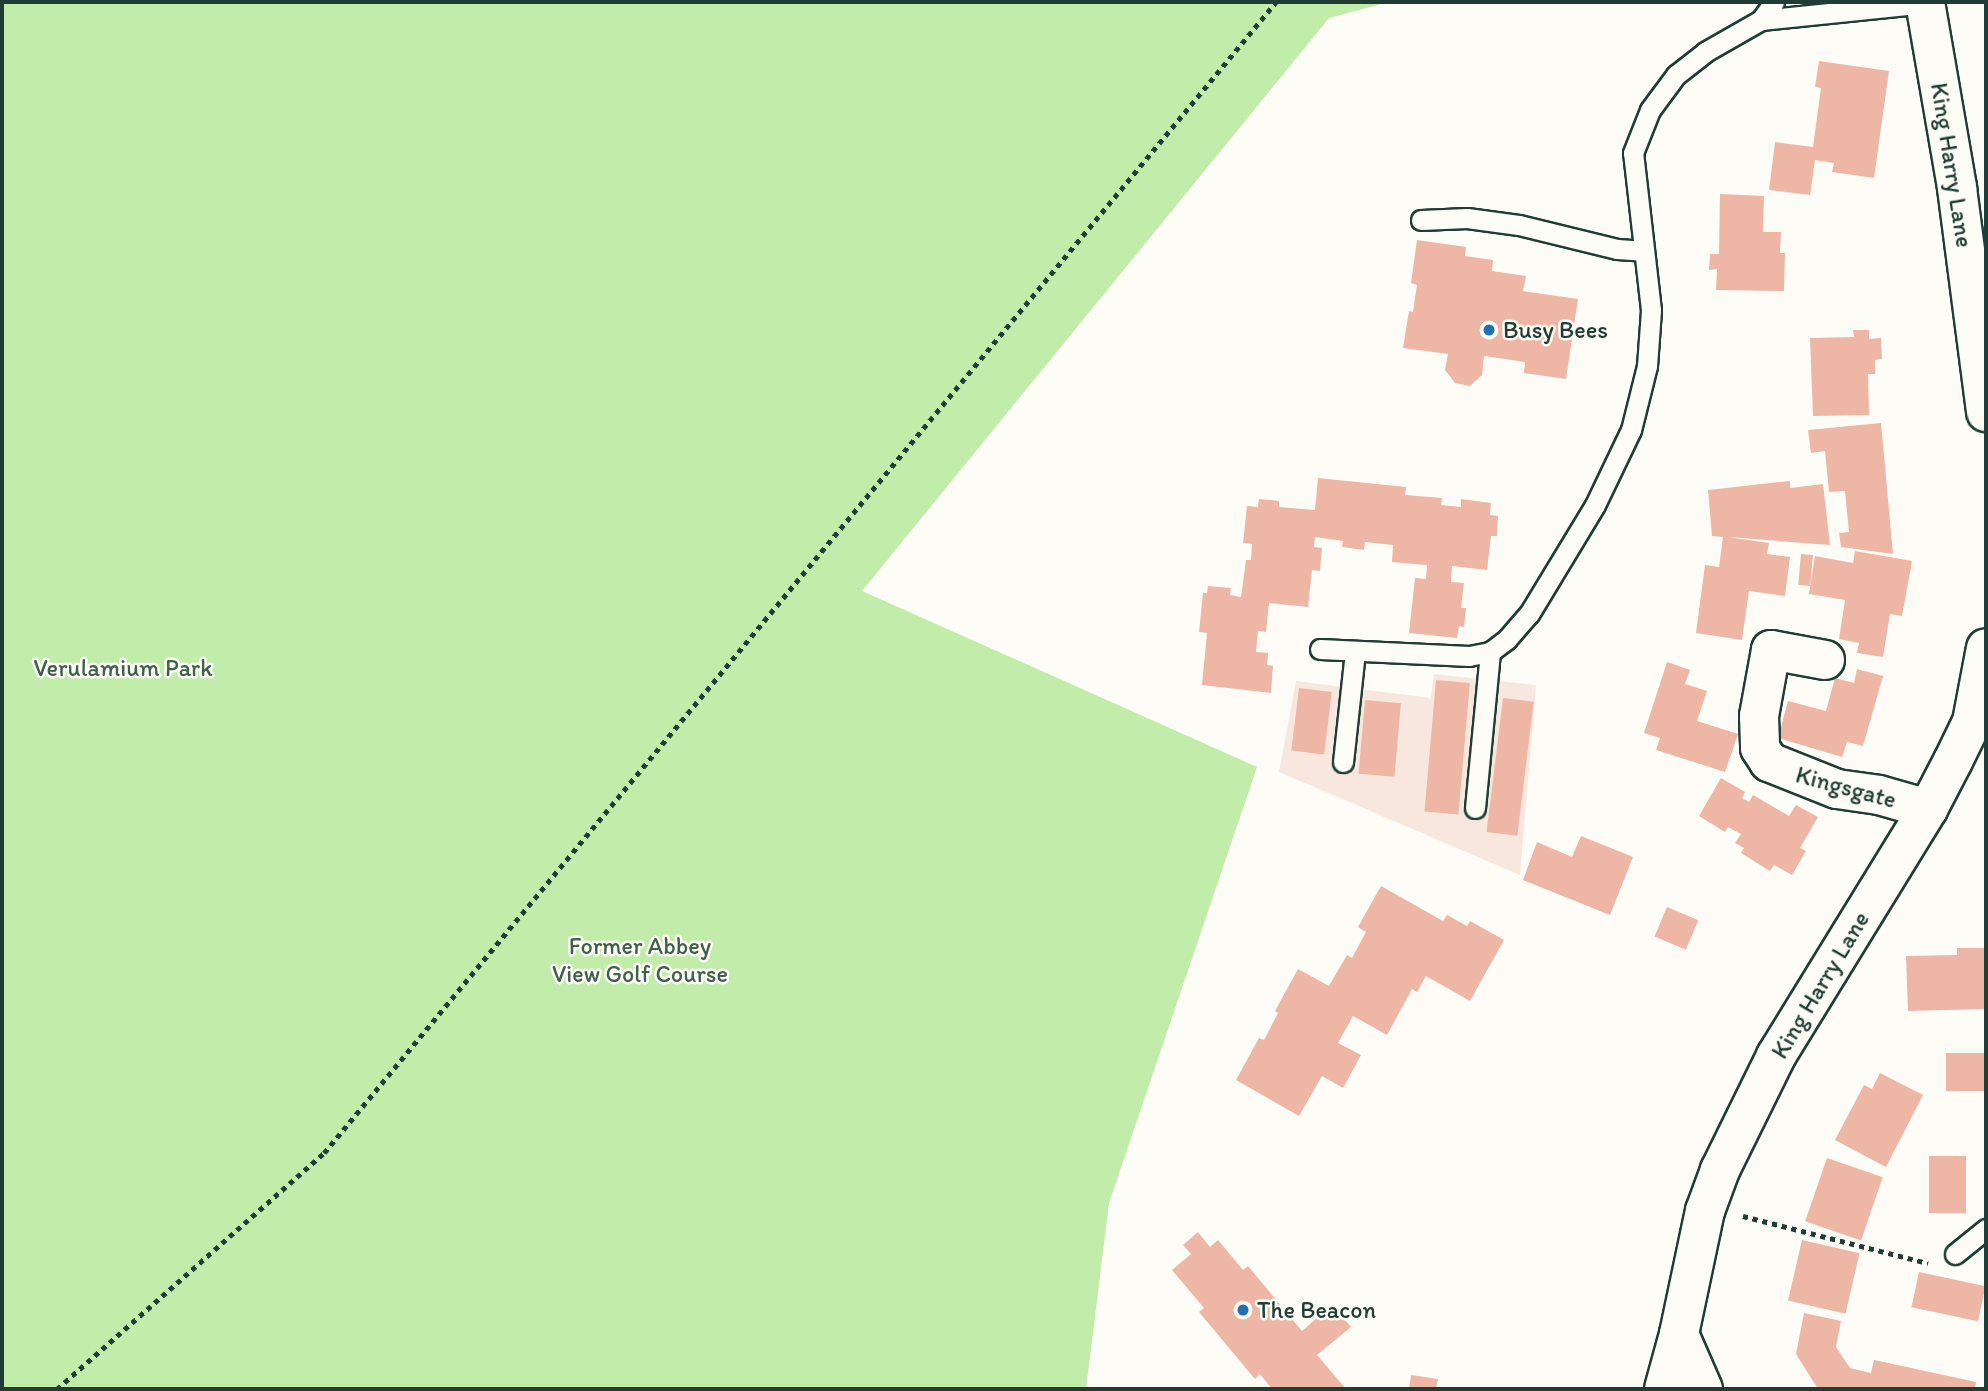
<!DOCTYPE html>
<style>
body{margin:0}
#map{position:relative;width:1988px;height:1391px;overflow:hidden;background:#fdfcf7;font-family:Itim,sans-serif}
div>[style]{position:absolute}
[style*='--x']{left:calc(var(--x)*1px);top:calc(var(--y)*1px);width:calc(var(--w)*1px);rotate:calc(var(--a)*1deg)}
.built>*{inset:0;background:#f8e7de}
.green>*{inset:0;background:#c1eca9}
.building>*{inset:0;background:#eeb6a5;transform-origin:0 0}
.path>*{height:4.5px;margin-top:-2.25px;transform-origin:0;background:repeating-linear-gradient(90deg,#1f3d34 0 5px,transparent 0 10px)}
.roads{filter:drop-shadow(2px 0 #1f3d34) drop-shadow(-2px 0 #1f3d34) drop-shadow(0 2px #1f3d34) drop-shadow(0 -2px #1f3d34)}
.lane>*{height:19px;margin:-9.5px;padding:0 9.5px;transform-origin:9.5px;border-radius:9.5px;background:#fdfcf7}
.street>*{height:38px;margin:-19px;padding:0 19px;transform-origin:19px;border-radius:19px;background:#fdfcf7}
.secondary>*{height:38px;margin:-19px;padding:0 19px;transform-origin:19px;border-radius:19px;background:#fdfcf7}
.dots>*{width:19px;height:19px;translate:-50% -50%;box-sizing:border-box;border:4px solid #fdfcf7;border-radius:50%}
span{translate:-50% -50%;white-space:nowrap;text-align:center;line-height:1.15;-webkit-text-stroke:5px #fdfcf7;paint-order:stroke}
.street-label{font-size:24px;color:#1f3d34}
.poi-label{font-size:24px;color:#1f3d34}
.left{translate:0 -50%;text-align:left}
.park-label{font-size:24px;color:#3f604b}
.frame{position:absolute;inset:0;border:4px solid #1f3d34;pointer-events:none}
</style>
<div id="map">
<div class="built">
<i style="clip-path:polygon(1434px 674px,1536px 685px,1520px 875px,1279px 772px,1296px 681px,1431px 698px)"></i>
</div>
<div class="green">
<i style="clip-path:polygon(2px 2px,1389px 2px,1329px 18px,862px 591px,1257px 767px,1109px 1203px,1086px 1389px,2px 1389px)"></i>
</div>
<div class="building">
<i style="clip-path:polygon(1819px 61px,1889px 71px,1874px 178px,1832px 172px,1834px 163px,1815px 160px,1810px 195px,1769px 190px,1775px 142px,1813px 147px,1821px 88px,1815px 87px)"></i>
<i style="clip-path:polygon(1720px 194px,1764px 196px,1763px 232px,1781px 232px,1780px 253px,1785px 253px,1784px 291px,1716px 290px,1717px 269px,1709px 270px,1710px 254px,1719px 254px)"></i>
<i style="clip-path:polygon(1417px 240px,1466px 247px,1465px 256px,1493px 260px,1492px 271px,1526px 276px,1523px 291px,1578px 299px,1566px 379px,1524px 373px,1525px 362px,1484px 356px,1482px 375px,1470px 386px,1455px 383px,1445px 370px,1448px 354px,1403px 348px,1409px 311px,1413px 312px,1417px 285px,1411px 283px)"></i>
<i style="clip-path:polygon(1853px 330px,1869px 330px,1869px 339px,1881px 338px,1882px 359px,1875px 360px,1875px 374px,1868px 374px,1869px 415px,1813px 416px,1810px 338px,1854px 337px)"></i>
<i style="clip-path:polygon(1881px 423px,1893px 554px,1841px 547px,1839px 533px,1849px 532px,1845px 491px,1829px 492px,1825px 451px,1811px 453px,1808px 430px)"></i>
<i style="clip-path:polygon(1318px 478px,1406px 487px,1405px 495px,1442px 498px,1441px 505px,1461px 507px,1461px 499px,1491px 503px,1490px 515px,1498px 516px,1497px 536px,1491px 536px,1487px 570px,1452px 566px,1451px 582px,1464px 583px,1461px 608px,1466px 608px,1464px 627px,1459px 626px,1457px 638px,1409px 633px,1415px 578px,1426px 579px,1427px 565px,1392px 562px,1393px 545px,1365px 542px,1364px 550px,1342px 547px,1343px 541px,1315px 537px,1314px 547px,1322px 548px,1320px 571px,1312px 570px,1308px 607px,1269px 603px,1266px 632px,1258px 631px,1256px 652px,1268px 653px,1267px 665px,1273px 666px,1271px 693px,1202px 685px,1207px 633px,1199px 632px,1203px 593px,1207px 593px,1208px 586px,1231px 588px,1230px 595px,1241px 597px,1246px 560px,1251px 560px,1252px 544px,1243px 543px,1247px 506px,1258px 507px,1259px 499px,1279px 501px,1279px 507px,1315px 510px)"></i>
<i style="clip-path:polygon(1790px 481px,1790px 488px,1823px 484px,1830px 545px,1728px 537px,1769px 543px,1767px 554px,1790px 557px,1785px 596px,1749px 591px,1742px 640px,1696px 633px,1705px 565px,1719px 567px,1723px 537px,1712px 536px,1708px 490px)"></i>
<i style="clip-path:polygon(1855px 551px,1912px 561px,1902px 616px,1890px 614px,1883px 657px,1857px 653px,1859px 643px,1839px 639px,1845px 600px,1809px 594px,1815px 556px,1853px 563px)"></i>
<i style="left:1801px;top:554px;width:12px;height:31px;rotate:5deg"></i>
<i style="clip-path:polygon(1667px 662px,1690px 670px,1685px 684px,1707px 691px,1697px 721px,1738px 734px,1725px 772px,1656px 750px,1660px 738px,1644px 733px)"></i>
<i style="clip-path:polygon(1857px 669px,1883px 676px,1863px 746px,1847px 742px,1842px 757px,1778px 738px,1788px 701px,1826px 711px,1835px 678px,1854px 683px)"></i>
<i style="left:1436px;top:680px;width:34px;height:132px;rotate:5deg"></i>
<i style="left:1299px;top:688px;width:33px;height:63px;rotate:7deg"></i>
<i style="left:1503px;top:698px;width:31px;height:135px;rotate:7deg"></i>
<i style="left:1365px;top:700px;width:36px;height:74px;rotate:5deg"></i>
<i style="clip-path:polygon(1721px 778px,1745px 792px,1742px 798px,1749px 802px,1753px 795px,1789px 816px,1796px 805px,1818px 817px,1800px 848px,1806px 851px,1792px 875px,1774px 865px,1770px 871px,1741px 853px,1744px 848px,1735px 843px,1741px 834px,1728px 827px,1725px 832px,1699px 816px)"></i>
<i style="clip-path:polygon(1581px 836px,1633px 857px,1610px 915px,1523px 880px,1537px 842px,1572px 857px)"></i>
<i style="clip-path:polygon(1381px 886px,1443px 921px,1447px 915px,1467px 926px,1470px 921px,1504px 940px,1470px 1001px,1426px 976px,1417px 992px,1412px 989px,1387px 1035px,1353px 1016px,1338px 1043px,1361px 1055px,1343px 1088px,1322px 1076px,1299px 1116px,1236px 1080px,1259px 1038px,1264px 1040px,1278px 1013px,1275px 1011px,1298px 969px,1329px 986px,1347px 955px,1352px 958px,1366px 932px,1358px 927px)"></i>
<i style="left:1667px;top:907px;width:34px;height:32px;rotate:23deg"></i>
<i style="clip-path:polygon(1957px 948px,1986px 948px,1986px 1009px,1908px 1011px,1906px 956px,1957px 955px)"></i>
<i style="left:1986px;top:1053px;width:38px;height:40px;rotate:90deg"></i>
<i style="clip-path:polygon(1880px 1073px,1923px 1095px,1886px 1167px,1835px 1140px,1864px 1085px,1872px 1089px)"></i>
<i style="left:1929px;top:1156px;width:37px;height:57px"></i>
<i style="left:1827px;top:1158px;width:59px;height:67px;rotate:19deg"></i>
<i style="clip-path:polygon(1198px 1232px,1210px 1247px,1218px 1240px,1243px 1270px,1248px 1266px,1302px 1331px,1332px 1305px,1351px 1327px,1317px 1355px,1346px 1389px,1272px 1389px,1260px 1374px,1255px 1379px,1199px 1312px,1204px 1308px,1172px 1270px,1191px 1254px,1183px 1245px)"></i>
<i style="left:1802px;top:1240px;width:59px;height:62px;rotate:13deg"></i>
<i style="left:1919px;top:1272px;width:68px;height:36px;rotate:12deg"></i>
<i style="clip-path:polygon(1804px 1313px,1841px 1321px,1836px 1347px,1850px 1368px,1871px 1373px,1874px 1360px,1976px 1382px,1975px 1389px,1818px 1389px,1796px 1354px)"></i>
<i style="clip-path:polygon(1411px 1375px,1438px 1379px,1436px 1389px,1409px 1389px)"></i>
</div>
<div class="path">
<i style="--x:1743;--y:1216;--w:191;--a:14.3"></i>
<i style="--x:57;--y:1389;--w:356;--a:-41.5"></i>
<i style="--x:324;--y:1153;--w:1494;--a:-50.41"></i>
</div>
<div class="roads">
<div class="lane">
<i style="--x:1761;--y:20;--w:22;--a:-54"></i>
<i style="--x:1421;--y:220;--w:46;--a:-2.5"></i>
<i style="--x:1467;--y:218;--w:52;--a:7.7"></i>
<i style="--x:1519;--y:225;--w:101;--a:13.8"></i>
<i style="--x:1617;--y:249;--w:26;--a:4"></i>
<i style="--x:1320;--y:649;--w:149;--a:2.7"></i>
<i style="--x:1469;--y:656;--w:21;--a:-11"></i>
<i style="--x:1490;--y:652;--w:21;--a:-37"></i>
<i style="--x:1507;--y:639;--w:33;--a:-49"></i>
<i style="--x:1529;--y:614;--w:127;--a:-58.8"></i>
<i style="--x:1595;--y:505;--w:83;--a:-64.4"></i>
<i style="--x:1631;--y:430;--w:66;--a:-76"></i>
<i style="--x:1647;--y:366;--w:56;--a:-85.9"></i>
<i style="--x:1651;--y:310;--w:158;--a:-96.5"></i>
<i style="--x:1633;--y:153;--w:46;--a:-68.4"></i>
<i style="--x:1650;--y:110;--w:44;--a:-53.4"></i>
<i style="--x:1676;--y:75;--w:37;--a:-38"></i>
<i style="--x:1705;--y:52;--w:64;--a:-29.7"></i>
<i style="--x:1761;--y:20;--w:166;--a:-5.9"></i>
<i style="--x:1343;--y:762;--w:111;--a:-83.8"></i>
<i style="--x:1475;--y:808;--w:157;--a:-84.5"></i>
<i style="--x:1955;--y:1254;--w:40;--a:-39"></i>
</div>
<div class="street">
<i style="--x:1825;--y:660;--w:55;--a:-169.5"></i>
<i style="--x:1771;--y:650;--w:67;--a:100.3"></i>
<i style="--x:1759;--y:716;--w:32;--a:88"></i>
<i style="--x:1760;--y:748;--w:17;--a:57"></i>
<i style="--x:1769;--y:762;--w:73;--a:21.7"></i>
<i style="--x:1837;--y:789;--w:42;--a:8.1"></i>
<i style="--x:1879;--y:795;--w:51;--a:15.9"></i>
</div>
<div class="secondary">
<i style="--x:1925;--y:2;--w:189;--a:80.2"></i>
<i style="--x:1957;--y:188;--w:226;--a:82.6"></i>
<i style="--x:1679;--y:1334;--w:60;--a:66.4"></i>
<i style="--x:1664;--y:1389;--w:57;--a:-74.7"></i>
<i style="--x:1679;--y:1334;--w:126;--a:-78.1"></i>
<i style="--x:1705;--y:1211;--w:44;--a:-69.9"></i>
<i style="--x:1720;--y:1170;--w:127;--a:-63.8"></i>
<i style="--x:1776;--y:1056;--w:290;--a:-58.4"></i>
<i style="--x:1928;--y:809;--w:54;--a:-62.5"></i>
<i style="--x:1953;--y:761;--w:43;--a:-64"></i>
<i style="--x:1972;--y:722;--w:75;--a:-79.3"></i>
</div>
</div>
<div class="dots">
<i style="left:1489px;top:330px;background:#1f6fb2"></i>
<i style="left:1243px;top:1310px;background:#1f6fb2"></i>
</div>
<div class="street-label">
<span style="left:1952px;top:165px;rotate:81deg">King Harry Lane</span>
<span style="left:1846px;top:787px;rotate:15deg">Kingsgate</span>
<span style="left:1820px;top:985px;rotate:-59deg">King Harry Lane</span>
</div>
<div class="poi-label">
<span class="left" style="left:1503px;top:330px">Busy Bees</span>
<span class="left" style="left:1257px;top:1310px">The Beacon</span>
</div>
<div class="park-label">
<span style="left:123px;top:668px">Verulamium Park</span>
<span style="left:640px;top:960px">Former Abbey<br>View Golf Course</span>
</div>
<div class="frame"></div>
</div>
